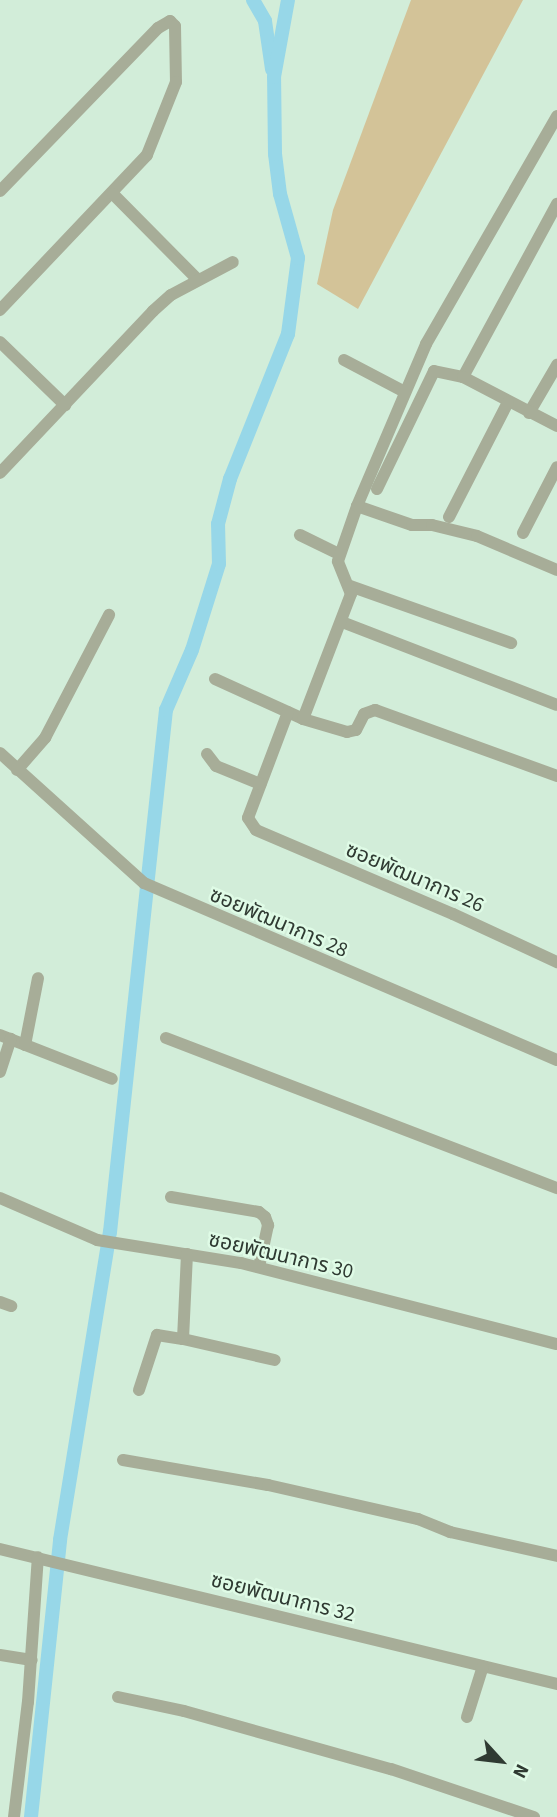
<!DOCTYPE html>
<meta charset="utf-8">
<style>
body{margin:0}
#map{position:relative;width:557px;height:1817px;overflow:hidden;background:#d2edd9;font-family:"Source Sans 3","Noto Sans Thai",sans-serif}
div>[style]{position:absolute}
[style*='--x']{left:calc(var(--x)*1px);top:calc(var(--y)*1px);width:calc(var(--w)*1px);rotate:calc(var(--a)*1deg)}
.green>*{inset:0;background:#d3c398}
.canal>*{height:14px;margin:-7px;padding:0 7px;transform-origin:7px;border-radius:7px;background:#97d7e8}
.minor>*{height:12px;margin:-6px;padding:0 6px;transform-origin:6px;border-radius:6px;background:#a7ad98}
span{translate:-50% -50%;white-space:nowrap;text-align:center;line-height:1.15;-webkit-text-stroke:5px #dffbe6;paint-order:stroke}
.street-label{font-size:21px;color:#2f3a32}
.north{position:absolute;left:466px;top:1726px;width:70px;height:70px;-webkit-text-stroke:5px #dffbe6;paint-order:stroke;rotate:117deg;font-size:19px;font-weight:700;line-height:28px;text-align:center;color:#2f3a32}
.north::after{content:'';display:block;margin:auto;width:24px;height:32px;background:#2f3a32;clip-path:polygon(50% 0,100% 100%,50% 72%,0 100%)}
</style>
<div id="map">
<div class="green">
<i style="clip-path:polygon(411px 0,523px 0,358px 309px,317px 284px,333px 210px)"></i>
</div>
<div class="canal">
<i style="--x:253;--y:0;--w:24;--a:60"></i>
<i style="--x:265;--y:21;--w:49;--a:81.7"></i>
<i style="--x:31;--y:1817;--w:279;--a:-84"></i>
<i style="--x:60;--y:1540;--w:312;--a:-80.8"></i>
<i style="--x:110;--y:1232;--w:525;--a:-83.88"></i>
<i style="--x:166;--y:710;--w:65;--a:-66.6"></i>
<i style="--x:192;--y:650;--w:90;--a:-72.6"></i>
<i style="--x:219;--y:564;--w:40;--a:-91.4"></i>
<i style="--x:218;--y:524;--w:47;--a:-75.1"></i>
<i style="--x:230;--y:479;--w:156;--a:-68.2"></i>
<i style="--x:288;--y:334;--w:77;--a:-82.5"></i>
<i style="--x:298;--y:258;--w:66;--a:-105.7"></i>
<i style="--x:280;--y:194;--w:40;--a:-97.1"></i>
<i style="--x:275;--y:154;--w:77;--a:-90.7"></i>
<i style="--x:274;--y:77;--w:78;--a:-79.7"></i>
</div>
<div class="minor">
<i style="--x:0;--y:191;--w:227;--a:-45.9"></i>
<i style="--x:158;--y:28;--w:14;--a:-30"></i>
<i style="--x:170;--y:21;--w:7;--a:45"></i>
<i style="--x:175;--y:26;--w:56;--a:89"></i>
<i style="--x:176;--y:82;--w:79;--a:111.7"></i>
<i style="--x:147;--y:155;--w:214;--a:133.5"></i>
<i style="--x:113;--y:194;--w:121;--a:45.3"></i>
<i style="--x:0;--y:342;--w:91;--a:44.1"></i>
<i style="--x:344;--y:360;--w:69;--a:27.7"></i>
<i style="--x:463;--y:377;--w:197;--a:-61.5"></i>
<i style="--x:529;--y:413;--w:56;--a:-59.7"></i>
<i style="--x:0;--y:473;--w:223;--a:-46.6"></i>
<i style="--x:153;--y:311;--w:24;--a:-42"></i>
<i style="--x:171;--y:295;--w:70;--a:-28"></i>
<i style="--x:377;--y:489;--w:131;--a:-64.2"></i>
<i style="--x:434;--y:371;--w:30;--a:12"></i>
<i style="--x:463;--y:377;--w:106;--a:27.5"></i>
<i style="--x:357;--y:506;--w:58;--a:19.1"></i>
<i style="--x:412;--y:525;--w:20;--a:0"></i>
<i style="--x:432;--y:525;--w:46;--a:13.7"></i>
<i style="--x:477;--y:536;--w:87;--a:23"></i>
<i style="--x:449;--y:517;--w:129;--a:-62.8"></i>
<i style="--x:523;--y:533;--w:74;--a:-62.7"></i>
<i style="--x:300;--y:535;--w:43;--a:26"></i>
<i style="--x:350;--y:586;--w:171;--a:19.5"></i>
<i style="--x:342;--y:622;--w:230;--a:21.1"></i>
<i style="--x:215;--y:679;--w:97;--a:24.4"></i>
<i style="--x:303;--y:719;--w:46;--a:16.5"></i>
<i style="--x:347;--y:732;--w:9;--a:-13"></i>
<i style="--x:356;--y:730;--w:18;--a:-63"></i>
<i style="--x:364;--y:714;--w:12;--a:-20"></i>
<i style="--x:375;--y:710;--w:194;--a:19.9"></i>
<i style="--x:288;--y:712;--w:113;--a:110.7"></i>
<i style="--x:248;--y:818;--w:14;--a:56"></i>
<i style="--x:256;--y:830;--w:214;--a:23.1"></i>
<i style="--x:453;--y:914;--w:115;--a:24.8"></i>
<i style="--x:303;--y:719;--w:134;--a:-69"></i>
<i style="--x:351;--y:594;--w:35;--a:-112"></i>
<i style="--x:338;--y:561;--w:58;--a:-70.9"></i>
<i style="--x:357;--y:506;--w:176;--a:-66.9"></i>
<i style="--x:426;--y:344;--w:263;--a:-60.1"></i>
<i style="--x:0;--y:753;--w:194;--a:42.1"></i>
<i style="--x:144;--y:883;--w:449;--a:23.2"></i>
<i style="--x:207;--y:754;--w:15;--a:53"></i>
<i style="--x:216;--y:766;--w:48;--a:22.2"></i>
<i style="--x:17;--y:770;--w:43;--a:-48.8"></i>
<i style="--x:45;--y:738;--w:139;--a:-62.5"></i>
<i style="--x:0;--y:1035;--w:120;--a:21.4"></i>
<i style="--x:166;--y:1038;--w:419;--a:21"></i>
<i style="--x:25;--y:1045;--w:68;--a:-79"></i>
<i style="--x:0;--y:1072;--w:35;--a:-72"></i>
<i style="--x:171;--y:1197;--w:89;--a:9.7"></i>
<i style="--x:259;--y:1212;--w:8;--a:40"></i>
<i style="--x:265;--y:1217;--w:9;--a:69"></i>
<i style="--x:268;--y:1225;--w:43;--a:102.1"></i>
<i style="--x:0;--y:1198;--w:106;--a:23.4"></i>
<i style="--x:97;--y:1240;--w:146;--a:9.1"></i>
<i style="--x:241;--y:1263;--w:326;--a:14.4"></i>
<i style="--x:0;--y:1302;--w:12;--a:20"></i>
<i style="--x:183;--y:1339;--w:94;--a:12.9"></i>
<i style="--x:139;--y:1390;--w:58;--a:-71.9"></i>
<i style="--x:157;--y:1335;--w:26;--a:9"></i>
<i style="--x:183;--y:1339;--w:85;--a:-87.3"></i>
<i style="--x:123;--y:1460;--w:147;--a:9.8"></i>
<i style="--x:268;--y:1485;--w:154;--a:12.8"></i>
<i style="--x:418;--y:1519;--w:35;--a:22"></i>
<i style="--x:450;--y:1532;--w:110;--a:12.6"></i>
<i style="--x:0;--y:1549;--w:573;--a:13.62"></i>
<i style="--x:0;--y:1655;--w:32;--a:9"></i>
<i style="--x:118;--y:1697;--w:67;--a:12"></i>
<i style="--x:184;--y:1711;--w:215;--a:15.7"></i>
<i style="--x:391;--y:1769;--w:151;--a:18.6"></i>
<i style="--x:467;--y:1717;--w:53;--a:-72.6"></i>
<i style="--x:14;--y:1817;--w:116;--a:-83.1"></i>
<i style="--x:28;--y:1702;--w:145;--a:-86.1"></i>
</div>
<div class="street-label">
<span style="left:415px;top:877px;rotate:23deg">ซอยพัฒนาการ 26</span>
<span style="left:279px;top:922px;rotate:23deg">ซอยพัฒนาการ 28</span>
<span style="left:281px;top:1255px;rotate:13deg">ซอยพัฒนาการ 30</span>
<span style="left:283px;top:1597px;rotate:14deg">ซอยพัฒนาการ 32</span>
</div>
<div class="north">N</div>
</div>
